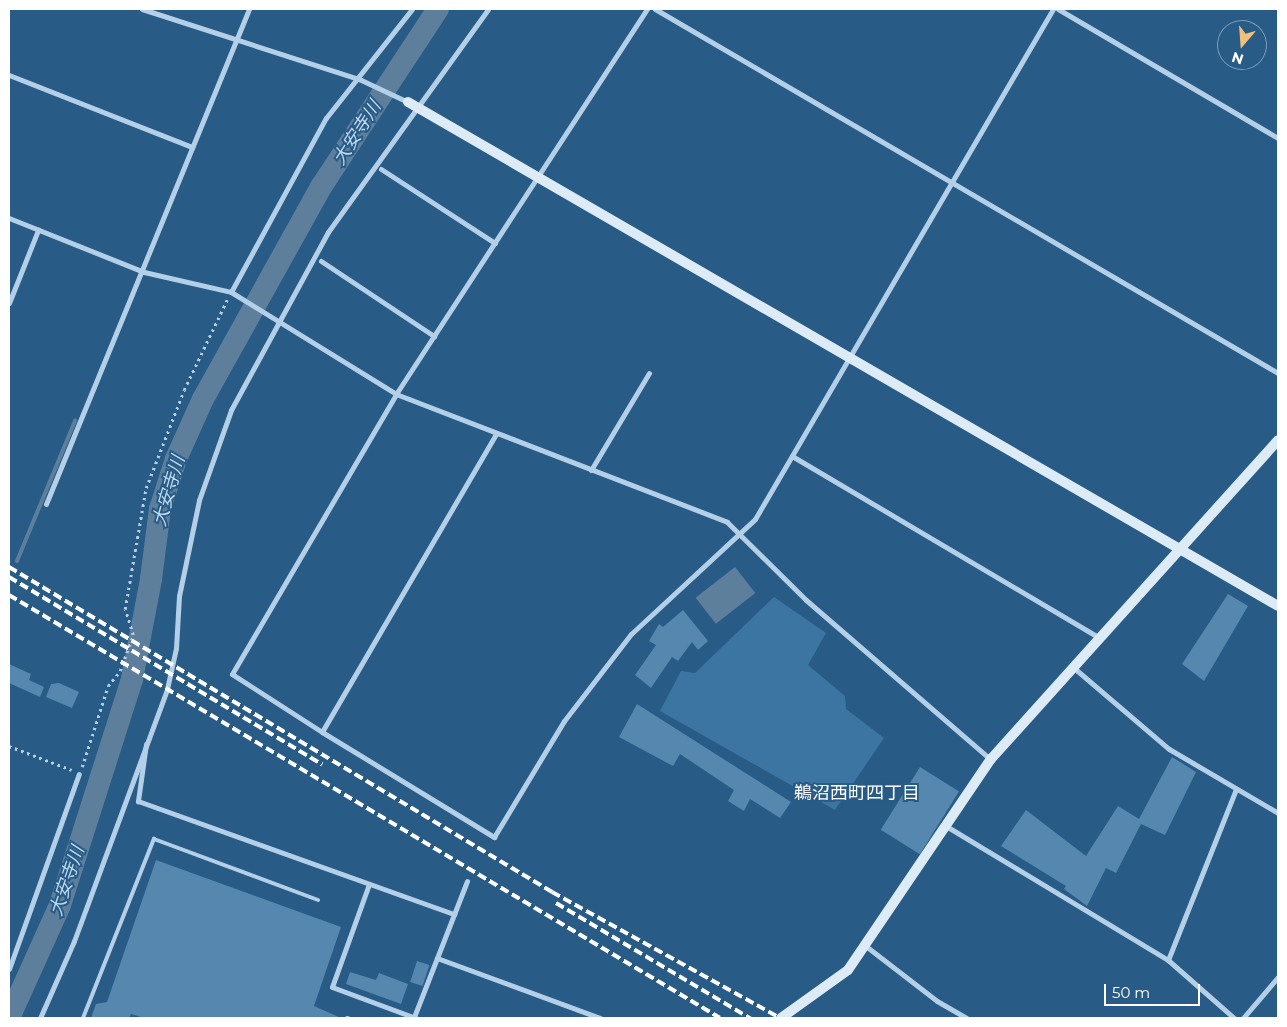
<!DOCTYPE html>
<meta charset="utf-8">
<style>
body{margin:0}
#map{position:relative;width:1287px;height:1027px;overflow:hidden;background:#285b86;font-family:Montserrat,"Noto Sans JP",sans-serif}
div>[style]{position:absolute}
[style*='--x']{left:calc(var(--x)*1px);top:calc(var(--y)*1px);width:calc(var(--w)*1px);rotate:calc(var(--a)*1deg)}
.green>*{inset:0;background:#3d75a2}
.water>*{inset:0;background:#5d7f9c;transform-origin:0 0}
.stream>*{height:4px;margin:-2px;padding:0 2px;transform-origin:2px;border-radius:2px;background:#5d7f9c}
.river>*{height:22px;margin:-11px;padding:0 11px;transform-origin:11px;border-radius:11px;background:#5d7f9c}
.building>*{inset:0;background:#5587af;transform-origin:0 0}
.path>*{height:2.5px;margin-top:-1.25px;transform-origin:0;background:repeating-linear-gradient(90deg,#b4d0e8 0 2.5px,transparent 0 6.5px)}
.lane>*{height:4px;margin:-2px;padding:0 2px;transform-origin:2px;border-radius:2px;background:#b4d0e8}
.street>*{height:5px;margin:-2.5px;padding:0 2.5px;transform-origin:2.5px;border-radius:2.5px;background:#b4d0e8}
.secondary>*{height:10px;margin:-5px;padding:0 5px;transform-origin:5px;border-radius:5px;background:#ddebf7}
.rail>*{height:4px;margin-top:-2px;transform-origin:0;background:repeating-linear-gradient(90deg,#fff 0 9px,transparent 0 13px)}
span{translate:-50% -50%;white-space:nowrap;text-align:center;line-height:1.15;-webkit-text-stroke:4px #285b86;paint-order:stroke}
.water-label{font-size:18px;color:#bfdaef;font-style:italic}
.neighbourhood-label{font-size:18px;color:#fff}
.frame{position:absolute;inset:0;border:10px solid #fff;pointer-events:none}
.north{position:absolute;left:1217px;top:20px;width:50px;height:50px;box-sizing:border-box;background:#285b86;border:1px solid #7e9db6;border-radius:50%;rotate:198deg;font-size:14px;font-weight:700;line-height:20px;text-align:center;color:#fff}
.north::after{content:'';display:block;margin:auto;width:18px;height:22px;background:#efc17a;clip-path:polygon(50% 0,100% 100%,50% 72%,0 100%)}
.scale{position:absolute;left:1104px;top:984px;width:96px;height:22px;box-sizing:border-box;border:2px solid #fff;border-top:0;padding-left:6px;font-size:15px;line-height:18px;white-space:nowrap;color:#fff;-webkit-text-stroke:4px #285b86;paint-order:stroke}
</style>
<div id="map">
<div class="green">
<i style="clip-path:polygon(774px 597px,826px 633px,808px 665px,845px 696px,846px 709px,884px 738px,835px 810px,660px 711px,681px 671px,695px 673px)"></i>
</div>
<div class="water">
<i style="left:735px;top:567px;width:33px;height:50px;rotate:52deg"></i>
</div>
<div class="stream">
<i style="--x:17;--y:561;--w:152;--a:-67.5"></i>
</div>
<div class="river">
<i style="--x:9;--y:1018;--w:124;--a:-65.7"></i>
<i style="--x:60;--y:905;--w:237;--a:-72.3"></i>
<i style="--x:132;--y:679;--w:102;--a:-79.2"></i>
<i style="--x:151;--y:579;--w:71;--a:-82.7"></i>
<i style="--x:160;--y:509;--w:52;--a:-72.3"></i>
<i style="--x:176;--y:459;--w:66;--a:-65.8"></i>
<i style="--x:203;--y:399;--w:243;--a:-60.9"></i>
<i style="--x:321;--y:187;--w:213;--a:-56.7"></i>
</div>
<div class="building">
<i style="clip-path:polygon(1228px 594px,1248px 606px,1204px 681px,1182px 664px)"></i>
<i style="clip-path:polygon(683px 610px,708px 641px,698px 650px,692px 642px,678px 661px,672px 657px,651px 688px,635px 675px,656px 645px,649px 641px,659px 624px,663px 627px)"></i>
<i style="clip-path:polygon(9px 664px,31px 674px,29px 680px,44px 687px,40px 697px,9px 683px)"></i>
<i style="clip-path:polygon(59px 683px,79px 692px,72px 708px,46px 697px,51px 684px)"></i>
<i style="clip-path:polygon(637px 704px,791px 802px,780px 818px,750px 799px,744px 811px,728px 801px,734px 790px,680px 754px,673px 766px,619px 737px)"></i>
<i style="clip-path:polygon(1172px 757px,1196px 772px,1165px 835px,1141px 824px,1116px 873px,1106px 868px,1087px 906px,1064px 889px,1066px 886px,1001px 846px,1026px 810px,1086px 856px,1118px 806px,1139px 819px)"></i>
<i style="left:920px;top:767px;width:46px;height:74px;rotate:32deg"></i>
<i style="clip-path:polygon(156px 860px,341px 927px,314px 1006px,341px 1018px,144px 1018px,131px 1014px,129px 1018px,91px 1018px,96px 1004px,107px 1002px)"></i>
<i style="left:417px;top:961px;width:13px;height:22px;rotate:18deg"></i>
<i style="clip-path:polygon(350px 972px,376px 980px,379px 973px,408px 984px,401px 1004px,346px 984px)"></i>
</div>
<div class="path">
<i style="--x:9;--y:746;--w:67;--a:20.9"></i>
<i style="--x:82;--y:767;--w:85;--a:-72.2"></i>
<i style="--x:108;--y:686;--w:19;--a:-51"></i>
<i style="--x:120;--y:671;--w:38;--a:-70"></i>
<i style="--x:133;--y:635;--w:27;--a:-107"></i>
<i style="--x:125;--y:609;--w:123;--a:-80.2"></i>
<i style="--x:146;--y:488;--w:105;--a:-68.8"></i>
<i style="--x:184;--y:390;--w:100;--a:-64.5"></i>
</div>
<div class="lane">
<i style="--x:83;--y:1018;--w:193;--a:-68.4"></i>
<i style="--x:154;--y:839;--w:175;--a:20.4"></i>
<i style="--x:347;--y:1018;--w:1;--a:0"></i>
</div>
<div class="street">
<i style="--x:142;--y:9;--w:228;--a:17.9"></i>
<i style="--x:359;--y:79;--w:54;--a:25.1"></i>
<i style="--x:655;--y:9;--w:722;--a:30.3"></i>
<i style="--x:1058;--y:9;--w:255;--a:30.4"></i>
<i style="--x:9;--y:75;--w:197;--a:21.5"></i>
<i style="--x:381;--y:169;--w:136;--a:33"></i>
<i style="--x:9;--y:218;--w:145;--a:21.8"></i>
<i style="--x:144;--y:272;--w:89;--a:12.9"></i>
<i style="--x:231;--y:292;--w:194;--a:31.7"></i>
<i style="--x:396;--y:394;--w:355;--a:21.1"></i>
<i style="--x:727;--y:522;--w:111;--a:44.6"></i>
<i style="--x:806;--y:600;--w:243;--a:40.8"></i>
<i style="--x:321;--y:261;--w:136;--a:33.6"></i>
<i style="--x:231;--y:292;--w:198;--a:-61.4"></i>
<i style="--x:326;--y:118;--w:139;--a:-51.7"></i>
<i style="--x:9;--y:303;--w:79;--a:-68.3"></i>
<i style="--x:496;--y:434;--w:345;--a:120.3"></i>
<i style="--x:322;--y:732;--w:202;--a:31.4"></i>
<i style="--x:494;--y:837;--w:135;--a:-58.9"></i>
<i style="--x:564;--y:721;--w:110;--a:-52.4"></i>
<i style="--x:631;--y:634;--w:169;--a:-42.8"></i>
<i style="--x:755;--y:519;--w:591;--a:-59.7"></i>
<i style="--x:792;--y:456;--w:359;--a:30.6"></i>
<i style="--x:591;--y:470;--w:113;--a:-59.1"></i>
<i style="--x:46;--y:504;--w:535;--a:-67.7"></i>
<i style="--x:1074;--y:668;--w:125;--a:40.5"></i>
<i style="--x:1169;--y:749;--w:126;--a:30.4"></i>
<i style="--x:322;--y:732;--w:107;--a:-147.2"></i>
<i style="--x:232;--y:674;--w:324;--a:-59.6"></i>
<i style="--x:396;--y:394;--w:460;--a:-56.9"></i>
<i style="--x:146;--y:744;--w:58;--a:98"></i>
<i style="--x:138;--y:801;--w:336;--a:19.7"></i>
<i style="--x:946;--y:826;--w:259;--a:31.1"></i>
<i style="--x:1168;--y:960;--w:88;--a:41.3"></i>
<i style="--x:369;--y:884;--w:109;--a:109.8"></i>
<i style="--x:332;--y:987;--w:90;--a:20.3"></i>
<i style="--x:867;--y:947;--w:88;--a:37.6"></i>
<i style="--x:937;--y:1001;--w:34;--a:30"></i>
<i style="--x:437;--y:958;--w:174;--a:20.2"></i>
<i style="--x:1168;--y:960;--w:184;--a:-68.3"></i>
<i style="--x:9;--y:969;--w:207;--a:-70.3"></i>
<i style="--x:414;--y:1017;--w:146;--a:-68.7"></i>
<i style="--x:40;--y:1018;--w:84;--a:-66.2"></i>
<i style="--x:74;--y:941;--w:269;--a:-69.7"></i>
<i style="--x:167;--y:689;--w:42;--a:-77.6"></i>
<i style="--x:176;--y:648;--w:52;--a:-86.7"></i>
<i style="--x:179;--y:596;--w:98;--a:-78.2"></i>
<i style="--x:199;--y:500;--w:96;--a:-70.4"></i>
<i style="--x:231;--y:410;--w:203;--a:-61.4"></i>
<i style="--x:328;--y:232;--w:274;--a:-54.3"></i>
<i style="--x:1243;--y:1018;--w:54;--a:-49.5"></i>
</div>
<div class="secondary">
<i style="--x:408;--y:102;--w:1005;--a:30.08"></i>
<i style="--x:781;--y:1018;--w:82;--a:-35.6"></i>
<i style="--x:848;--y:970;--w:255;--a:-55.9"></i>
<i style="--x:991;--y:759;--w:429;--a:-48"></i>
</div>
<div class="rail">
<i style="--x:9;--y:567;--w:633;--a:30.9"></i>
<i style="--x:552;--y:892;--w:260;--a:28.9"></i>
<i style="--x:9;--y:577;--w:365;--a:30.9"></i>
<i style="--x:9;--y:595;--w:827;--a:30.75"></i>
<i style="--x:556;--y:903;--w:226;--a:30.7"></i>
</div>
<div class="water-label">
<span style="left:357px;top:133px;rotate:-57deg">大安寺川</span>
<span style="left:169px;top:491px;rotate:-74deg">大安寺川</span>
<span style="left:67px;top:881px;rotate:-71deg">大安寺川</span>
</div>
<div class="neighbourhood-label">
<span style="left:857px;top:793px">鵜沼西町四丁目</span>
</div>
<div class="frame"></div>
<div class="north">N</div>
<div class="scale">50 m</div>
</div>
